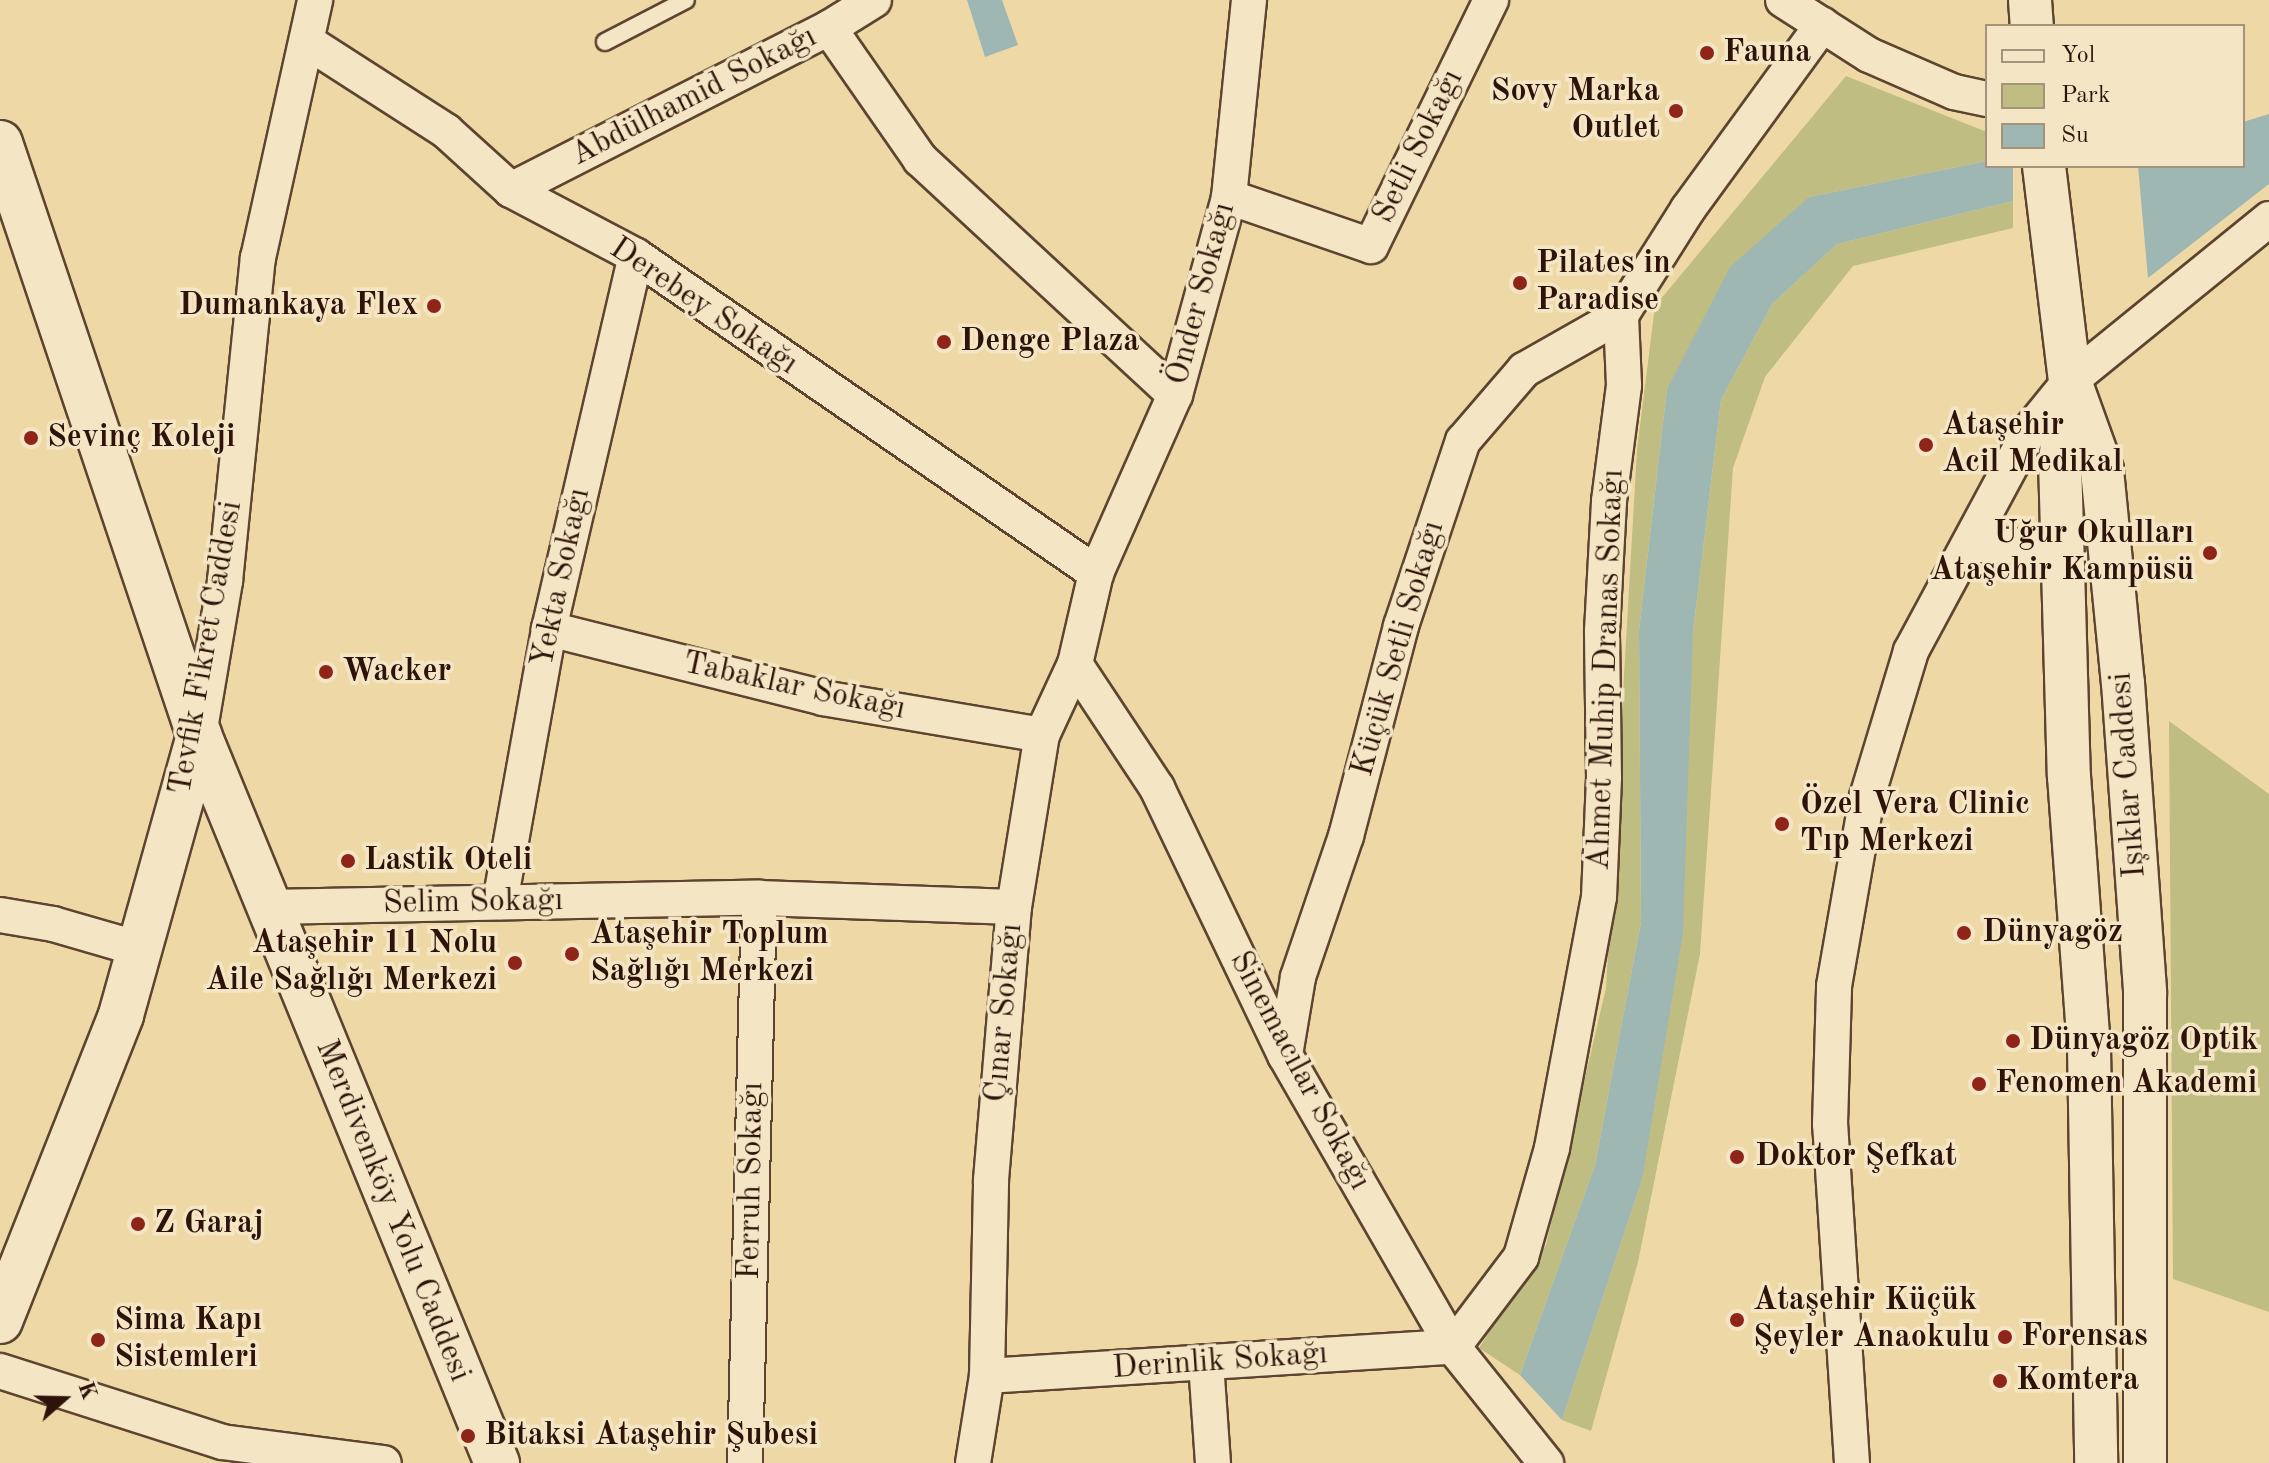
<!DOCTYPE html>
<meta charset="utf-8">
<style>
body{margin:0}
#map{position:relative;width:2269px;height:1463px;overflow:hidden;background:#eed9a6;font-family:"Old Standard TT",serif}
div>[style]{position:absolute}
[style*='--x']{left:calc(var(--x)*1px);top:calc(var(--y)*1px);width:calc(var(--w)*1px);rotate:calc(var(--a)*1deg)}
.green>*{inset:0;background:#c0bd82}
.water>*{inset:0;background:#9eb7b2}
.roads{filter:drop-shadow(2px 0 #5d4430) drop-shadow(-2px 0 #5d4430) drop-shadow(0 2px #5d4430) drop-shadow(0 -2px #5d4430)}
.service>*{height:16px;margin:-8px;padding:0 8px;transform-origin:8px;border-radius:8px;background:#f4e6c5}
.minor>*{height:34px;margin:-17px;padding:0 17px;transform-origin:17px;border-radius:17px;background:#f4e6c5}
.tertiary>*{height:42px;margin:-21px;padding:0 21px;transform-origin:21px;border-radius:21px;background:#f4e6c5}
.secondary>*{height:44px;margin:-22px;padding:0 22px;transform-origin:22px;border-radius:22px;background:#f4e6c5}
.dots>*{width:22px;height:22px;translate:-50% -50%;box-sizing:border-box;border:4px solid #f4e6c5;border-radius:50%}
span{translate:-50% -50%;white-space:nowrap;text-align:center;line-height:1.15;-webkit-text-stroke:7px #f4e6c5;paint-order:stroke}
.poi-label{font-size:32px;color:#2d1309;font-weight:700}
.left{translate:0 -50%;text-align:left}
.right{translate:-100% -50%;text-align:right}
.street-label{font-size:32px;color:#2d1309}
.legend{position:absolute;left:1985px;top:24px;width:260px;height:144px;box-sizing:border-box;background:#f4e6c5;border:2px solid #a4927a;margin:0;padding:10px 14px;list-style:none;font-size:24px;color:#2d1309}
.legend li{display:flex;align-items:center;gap:16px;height:40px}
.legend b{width:40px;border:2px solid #a4927a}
.north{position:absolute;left:24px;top:1359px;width:80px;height:80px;-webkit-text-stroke:6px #f4e6c5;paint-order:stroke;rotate:70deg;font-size:22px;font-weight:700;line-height:32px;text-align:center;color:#2d1309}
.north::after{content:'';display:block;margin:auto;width:28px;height:36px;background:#2d1309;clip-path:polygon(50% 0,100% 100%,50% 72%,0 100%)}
</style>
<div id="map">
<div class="green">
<i style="clip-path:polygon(1846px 76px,1987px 132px,1987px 161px,1809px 197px,1667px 389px,1639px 630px,1641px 922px,1595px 1165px,1520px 1375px,1479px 1348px,1546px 1245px,1606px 988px,1637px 450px,1655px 306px)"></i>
<i style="clip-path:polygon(2013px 201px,2013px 228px,1853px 266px,1765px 377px,1733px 468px,1700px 954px,1638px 1262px,1591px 1431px,1562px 1420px,1642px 1180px,1693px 632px,1721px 400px,1772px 304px,1837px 244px)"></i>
<i style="clip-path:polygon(2169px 721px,2269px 794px,2269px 1312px,2173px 1279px)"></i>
</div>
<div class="water">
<i style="clip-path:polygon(967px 0,1002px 0,1018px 45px,985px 57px)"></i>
<i style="clip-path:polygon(2269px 114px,2269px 184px,2148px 278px,2138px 166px,2243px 166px,2243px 122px)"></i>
<i style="clip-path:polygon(1987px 161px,1987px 166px,2013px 166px,2013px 201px,1837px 244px,1772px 304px,1721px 400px,1693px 632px,1683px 933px,1642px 1180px,1562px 1420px,1520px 1375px,1595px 1165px,1641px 922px,1639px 630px,1667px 389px,1730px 267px,1809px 197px)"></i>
</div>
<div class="roads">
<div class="service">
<i style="--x:605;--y:42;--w:91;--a:-27.4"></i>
</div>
<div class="minor">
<i style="--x:1783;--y:0;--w:102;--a:32.6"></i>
<i style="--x:1869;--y:55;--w:93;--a:23.5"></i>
<i style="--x:1954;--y:92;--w:34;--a:12"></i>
<i style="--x:829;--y:28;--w:160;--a:55.2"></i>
<i style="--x:920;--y:159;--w:347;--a:42.8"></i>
<i style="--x:309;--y:43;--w:163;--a:32.7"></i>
<i style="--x:446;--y:131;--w:88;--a:42.2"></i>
<i style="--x:511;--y:190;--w:141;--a:27.8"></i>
<i style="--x:636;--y:256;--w:559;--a:34.57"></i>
<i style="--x:511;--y:190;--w:357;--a:-27"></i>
<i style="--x:829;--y:28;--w:53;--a:-31.9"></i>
<i style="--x:1229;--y:197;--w:150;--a:19"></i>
<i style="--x:1371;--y:246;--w:274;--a:-64"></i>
<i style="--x:1971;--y:545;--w:92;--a:1.2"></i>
<i style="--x:549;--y:629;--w:283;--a:14.1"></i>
<i style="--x:823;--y:698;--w:222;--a:9.6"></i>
<i style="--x:1075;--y:664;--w:149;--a:56.5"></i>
<i style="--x:1157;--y:788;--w:296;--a:64.4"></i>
<i style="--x:1285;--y:1055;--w:337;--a:60.1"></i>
<i style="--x:1453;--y:1347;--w:149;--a:51.3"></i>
<i style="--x:199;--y:735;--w:156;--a:-80.4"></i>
<i style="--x:225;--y:581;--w:325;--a:-84.2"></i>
<i style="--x:258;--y:258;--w:264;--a:-77.5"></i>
<i style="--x:500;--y:902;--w:277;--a:-79.8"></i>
<i style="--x:549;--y:629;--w:383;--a:-76.9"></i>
<i style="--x:268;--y:907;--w:491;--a:-1.1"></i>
<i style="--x:759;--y:898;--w:255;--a:2"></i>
<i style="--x:0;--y:915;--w:54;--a:9.6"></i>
<i style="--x:53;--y:924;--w:94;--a:16.1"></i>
<i style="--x:1285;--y:1055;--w:79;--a:-80.5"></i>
<i style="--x:1298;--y:977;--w:149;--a:-71.2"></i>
<i style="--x:1346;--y:836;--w:217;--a:-75.3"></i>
<i style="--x:1401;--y:626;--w:195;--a:-71.5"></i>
<i style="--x:1463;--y:441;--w:94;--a:-49.3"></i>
<i style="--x:1524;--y:370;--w:112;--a:-29.6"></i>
<i style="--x:1206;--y:1363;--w:100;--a:86"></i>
<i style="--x:0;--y:1371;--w:233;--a:17.7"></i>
<i style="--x:222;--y:1442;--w:163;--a:7.4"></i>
<i style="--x:987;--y:1376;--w:467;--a:-3.6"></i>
<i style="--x:1453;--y:1347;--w:113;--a:-52.9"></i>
<i style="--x:1521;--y:1257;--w:113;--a:-74.1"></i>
<i style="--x:1552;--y:1148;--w:255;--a:-79.4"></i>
<i style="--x:1599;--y:897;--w:119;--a:-87.6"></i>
<i style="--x:1604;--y:778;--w:147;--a:-90.8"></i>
<i style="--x:1602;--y:631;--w:130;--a:-86.9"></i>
<i style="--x:1609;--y:501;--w:117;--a:-82.6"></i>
<i style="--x:1624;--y:385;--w:70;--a:-92.5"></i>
<i style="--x:1621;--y:315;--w:125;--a:-57.7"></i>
<i style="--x:1688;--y:209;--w:228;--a:-53.9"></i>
<i style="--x:745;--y:1463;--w:565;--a:-88.58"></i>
<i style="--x:973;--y:1463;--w:88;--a:-80.9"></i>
<i style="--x:987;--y:1376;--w:196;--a:-88.8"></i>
<i style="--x:991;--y:1180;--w:274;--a:-85.2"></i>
<i style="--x:1014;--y:907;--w:174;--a:-80.8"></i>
<i style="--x:1042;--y:735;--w:78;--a:-65.1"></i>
<i style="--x:1075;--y:664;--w:93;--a:-77"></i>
<i style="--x:1096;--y:573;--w:195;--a:-66.1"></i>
<i style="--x:1175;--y:395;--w:205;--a:-74.7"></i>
<i style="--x:1229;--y:197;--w:198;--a:-84.2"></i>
<i style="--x:1852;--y:1463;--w:340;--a:-93.7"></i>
<i style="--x:1830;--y:1124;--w:138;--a:-88.3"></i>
<i style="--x:1834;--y:986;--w:192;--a:-80.1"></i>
<i style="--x:1867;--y:797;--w:152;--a:-73.2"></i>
<i style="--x:1911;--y:651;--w:251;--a:-61.7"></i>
<i style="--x:2030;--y:430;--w:63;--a:-50.8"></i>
<i style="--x:2070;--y:381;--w:257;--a:-39.1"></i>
</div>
<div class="tertiary">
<i style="--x:2030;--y:0;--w:26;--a:86"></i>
<i style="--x:2044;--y:166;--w:217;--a:83.1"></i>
<i style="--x:2070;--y:381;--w:95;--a:70.2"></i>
<i style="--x:2102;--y:470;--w:214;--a:84.4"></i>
<i style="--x:2123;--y:683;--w:311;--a:85.9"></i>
<i style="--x:2145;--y:993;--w:470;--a:90"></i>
<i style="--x:2069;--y:390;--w:71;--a:97.3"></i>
<i style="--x:2060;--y:460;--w:316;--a:88.4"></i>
<i style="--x:2069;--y:776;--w:273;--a:85.8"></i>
<i style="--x:2089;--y:1048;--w:415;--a:89"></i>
</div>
<div class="secondary">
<i style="--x:0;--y:143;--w:625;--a:71.42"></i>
<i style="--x:199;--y:735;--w:787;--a:67.74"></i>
<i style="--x:0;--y:1321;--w:329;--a:-68.4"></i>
<i style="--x:121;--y:1015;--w:291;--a:-74.4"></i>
</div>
</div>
<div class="dots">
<i style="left:1707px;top:53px;background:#8f2418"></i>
<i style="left:1676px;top:111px;background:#8f2418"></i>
<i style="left:1520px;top:283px;background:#8f2418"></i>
<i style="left:434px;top:306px;background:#8f2418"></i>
<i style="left:944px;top:342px;background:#8f2418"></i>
<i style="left:31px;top:438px;background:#8f2418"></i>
<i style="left:1926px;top:445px;background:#8f2418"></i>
<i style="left:2210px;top:553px;background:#8f2418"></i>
<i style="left:326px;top:672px;background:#8f2418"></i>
<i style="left:1782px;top:824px;background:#8f2418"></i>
<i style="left:348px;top:861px;background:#8f2418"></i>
<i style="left:1964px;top:933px;background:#8f2418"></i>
<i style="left:572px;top:954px;background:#8f2418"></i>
<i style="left:515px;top:963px;background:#8f2418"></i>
<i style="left:2013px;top:1041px;background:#8f2418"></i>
<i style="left:1979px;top:1084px;background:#8f2418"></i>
<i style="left:1737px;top:1157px;background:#8f2418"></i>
<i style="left:138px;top:1224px;background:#8f2418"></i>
<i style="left:1737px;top:1320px;background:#8f2418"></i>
<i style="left:2005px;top:1337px;background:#8f2418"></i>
<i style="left:98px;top:1340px;background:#8f2418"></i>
<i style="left:2000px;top:1381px;background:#8f2418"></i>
<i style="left:468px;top:1436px;background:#8f2418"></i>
</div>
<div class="poi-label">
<span class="left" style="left:1723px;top:53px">Fauna</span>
<span class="right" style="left:1660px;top:111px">Sovy Marka<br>Outlet</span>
<span class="left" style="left:1536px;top:283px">Pilates in<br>Paradise</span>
<span class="right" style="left:418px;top:306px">Dumankaya Flex</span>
<span class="left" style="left:960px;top:342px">Denge Plaza</span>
<span class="left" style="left:1942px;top:445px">Ataşehir<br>Acil Medikal</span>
<span class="left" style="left:47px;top:438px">Sevinç Koleji</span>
<span class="right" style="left:2194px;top:553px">Uğur Okulları<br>Ataşehir Kampüsü</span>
<span class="left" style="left:342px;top:672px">Wacker</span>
<span class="left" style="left:1800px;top:824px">Özel Vera Clinic<br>Tıp Merkezi</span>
<span class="left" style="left:364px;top:861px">Lastik Oteli</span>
<span class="left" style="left:1982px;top:933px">Dünyagöz</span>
<span class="left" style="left:590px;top:954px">Ataşehir Toplum<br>Sağlığı Merkezi</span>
<span class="right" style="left:497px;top:963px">Ataşehir 11 Nolu<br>Aile Sağlığı Merkezi</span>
<span class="left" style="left:2029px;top:1041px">Dünyagöz Optik</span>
<span class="left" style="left:1995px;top:1084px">Fenomen Akademi</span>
<span class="left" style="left:1755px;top:1157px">Doktor Şefkat</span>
<span class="left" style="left:154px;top:1224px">Z Garaj</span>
<span class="left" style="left:1753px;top:1320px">Ataşehir Küçük<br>Şeyler Anaokulu</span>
<span class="left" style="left:114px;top:1340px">Sima Kapı<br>Sistemleri</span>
<span class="left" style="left:2021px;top:1337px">Forensas</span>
<span class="left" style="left:2016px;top:1381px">Komtera</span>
<span class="left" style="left:484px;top:1436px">Bitaksi Ataşehir Şubesi</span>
</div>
<div class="street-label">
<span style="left:694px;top:97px;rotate:-27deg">Abdülhamid Sokağı</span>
<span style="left:1419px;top:147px;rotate:-64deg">Setli Sokağı</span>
<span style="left:1202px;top:294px;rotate:-75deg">Önder Sokağı</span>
<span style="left:703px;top:307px;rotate:34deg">Derebey Sokağı</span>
<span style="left:562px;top:578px;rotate:-78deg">Yekta Sokağı</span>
<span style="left:207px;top:648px;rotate:-80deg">Tevfik Fikret Caddesi</span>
<span style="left:1399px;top:649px;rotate:-74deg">Küçük Setli Sokağı</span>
<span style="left:1607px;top:670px;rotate:-88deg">Ahmet Muhip Dranas Sokağı</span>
<span style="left:794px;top:687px;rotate:12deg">Tabaklar Sokağı</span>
<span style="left:2129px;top:775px;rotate:-94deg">Işıklar Caddesi</span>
<span style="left:473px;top:903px;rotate:-1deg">Selim Sokağı</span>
<span style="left:1005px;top:1013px;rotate:-85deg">Çınar Sokağı</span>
<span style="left:1299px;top:1071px;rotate:62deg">Sinemacılar Sokağı</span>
<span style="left:752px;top:1181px;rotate:-89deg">Ferruh Sokağı</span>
<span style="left:392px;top:1211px;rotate:68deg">Merdivenköy Yolu Caddesi</span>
<span style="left:1220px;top:1362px;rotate:-4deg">Derinlik Sokağı</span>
</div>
<ul class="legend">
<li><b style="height:10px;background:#f4e6c5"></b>Yol</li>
<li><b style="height:22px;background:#c0bd82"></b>Park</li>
<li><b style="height:22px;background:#9eb7b2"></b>Su</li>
</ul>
<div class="north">K</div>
</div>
